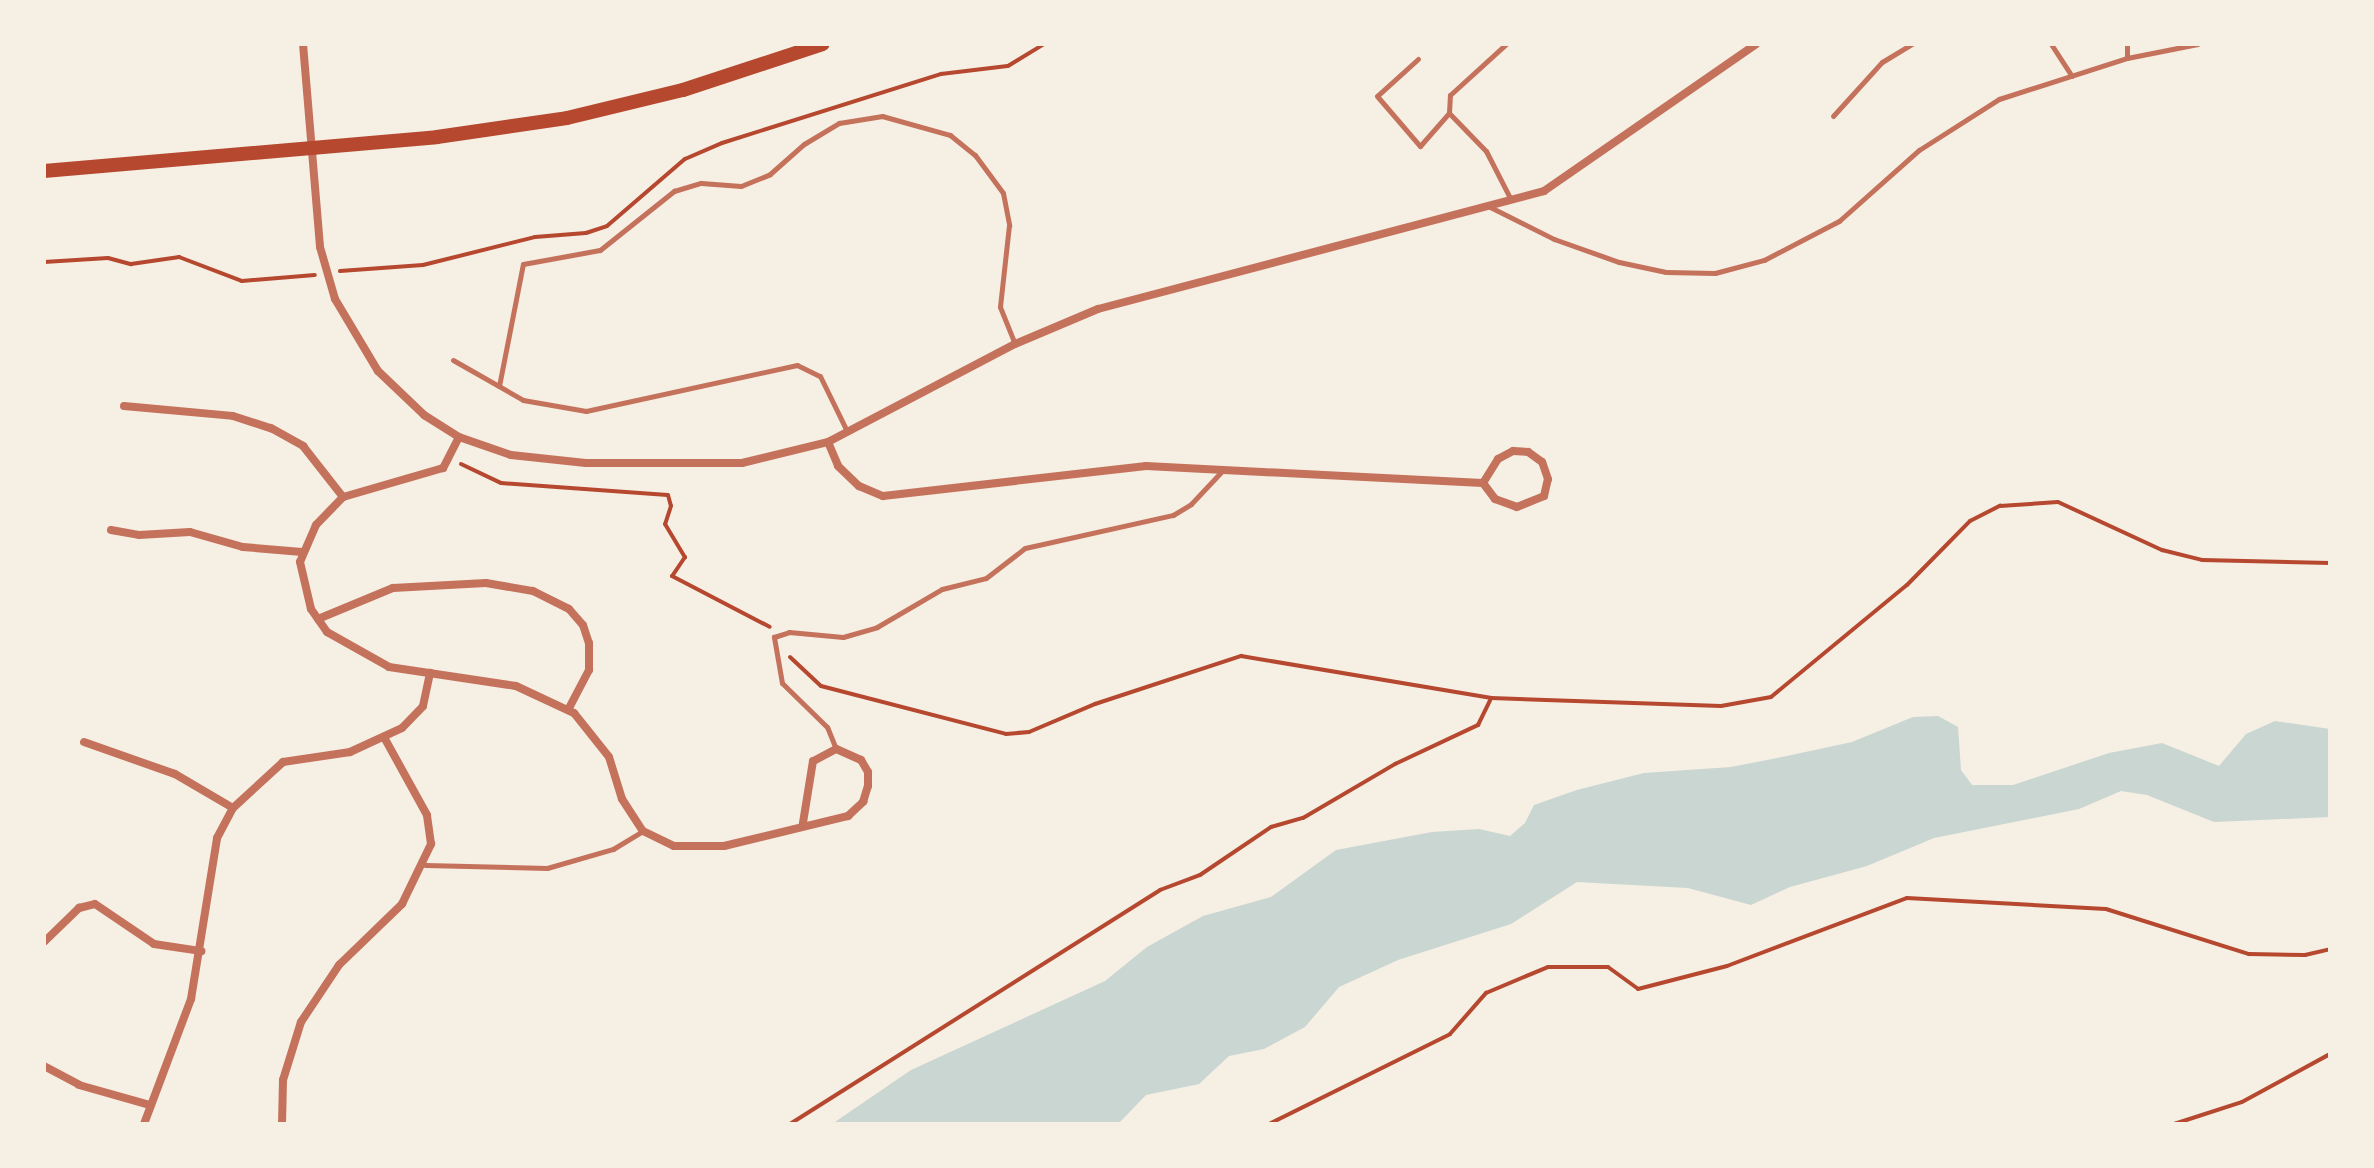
<!DOCTYPE html>
<style>
body{margin:0}
#map{position:relative;width:2374px;height:1168px;overflow:hidden;background:#f6efe4;font-family:"Asap Condensed",sans-serif}
div>[style]{position:absolute}
[style*='--x']{left:calc(var(--x)*1px);top:calc(var(--y)*1px);width:calc(var(--w)*1px);rotate:calc(var(--a)*1deg)}
.water>*{inset:0;background:#c9d6d2}
.path>*{height:4px;margin:-2px;padding:0 2px;transform-origin:2px;border-radius:2px;background:#b5482f}
.service>*{height:5px;margin:-2.5px;padding:0 2.5px;transform-origin:2.5px;border-radius:2.5px;background:#c5725c}
.minor>*{height:8px;margin:-4px;padding:0 4px;transform-origin:4px;border-radius:4px;background:#c5725c}
.secondary>*{height:14px;margin:-7px;padding:0 7px;transform-origin:7px;border-radius:7px;background:#b5482f}
span{translate:-50% -50%;white-space:nowrap;text-align:center;line-height:1.15;-webkit-text-stroke:8px #f6efe4;paint-order:stroke}
.frame{position:absolute;inset:0;border:46px solid #f6efe4;pointer-events:none}
</style>
<div id="map">
<div class="water">
<i style="clip-path:polygon(1938px 716px,1958px 727px,1961px 770px,1972px 785px,2013px 785px,2109px 753px,2162px 743px,2219px 766px,2246px 734px,2275px 721px,2330px 729px,2330px 817px,2214px 822px,2147px 795px,2121px 791px,2079px 809px,1934px 838px,1867px 866px,1790px 887px,1751px 905px,1688px 888px,1577px 882px,1511px 924px,1398px 960px,1339px 987px,1305px 1027px,1264px 1049px,1229px 1056px,1199px 1084px,1146px 1095px,1118px 1124px,832px 1124px,911px 1070px,1105px 981px,1147px 947px,1203px 916px,1271px 897px,1336px 850px,1432px 832px,1479px 829px,1510px 836px,1525px 823px,1534px 805px,1577px 790px,1644px 773px,1731px 767px,1787px 756px,1852px 742px,1913px 717px)"></i>
</div>
<div class="path">
<i style="--x:44;--y:262;--w:64;--a:-3.6"></i>
<i style="--x:108;--y:258;--w:24;--a:15"></i>
<i style="--x:131;--y:264;--w:49;--a:-8.3"></i>
<i style="--x:179;--y:257;--w:67;--a:20.9"></i>
<i style="--x:242;--y:281;--w:73;--a:-4.7"></i>
<i style="--x:340;--y:271;--w:83;--a:-4.1"></i>
<i style="--x:423;--y:265;--w:115;--a:-14"></i>
<i style="--x:535;--y:237;--w:51;--a:-4.5"></i>
<i style="--x:586;--y:233;--w:22;--a:-18"></i>
<i style="--x:607;--y:226;--w:103;--a:-40.7"></i>
<i style="--x:685;--y:159;--w:40;--a:-23.4"></i>
<i style="--x:722;--y:143;--w:230;--a:-17.5"></i>
<i style="--x:941;--y:74;--w:67;--a:-6.8"></i>
<i style="--x:1008;--y:66;--w:42;--a:-31.4"></i>
<i style="--x:461;--y:464;--w:44;--a:25.4"></i>
<i style="--x:501;--y:483;--w:167;--a:4.1"></i>
<i style="--x:668;--y:495;--w:11;--a:75"></i>
<i style="--x:671;--y:506;--w:19;--a:108"></i>
<i style="--x:665;--y:524;--w:39;--a:59"></i>
<i style="--x:685;--y:557;--w:23;--a:124"></i>
<i style="--x:672;--y:576;--w:110;--a:27.5"></i>
<i style="--x:790;--y:657;--w:42;--a:43.1"></i>
<i style="--x:821;--y:686;--w:191;--a:14.5"></i>
<i style="--x:1006;--y:734;--w:23;--a:-5"></i>
<i style="--x:1029;--y:732;--w:72;--a:-23"></i>
<i style="--x:1095;--y:704;--w:154;--a:-18.2"></i>
<i style="--x:1241;--y:656;--w:254;--a:9.5"></i>
<i style="--x:790;--y:1124;--w:438;--a:-32.3"></i>
<i style="--x:1160;--y:890;--w:43;--a:-20.6"></i>
<i style="--x:1200;--y:875;--w:86;--a:-34.1"></i>
<i style="--x:1271;--y:827;--w:33;--a:-16"></i>
<i style="--x:1303;--y:818;--w:107;--a:-30.4"></i>
<i style="--x:1395;--y:764;--w:92;--a:-25.2"></i>
<i style="--x:1478;--y:725;--w:30;--a:-64"></i>
<i style="--x:1491;--y:698;--w:230;--a:2"></i>
<i style="--x:1721;--y:706;--w:51;--a:-10.2"></i>
<i style="--x:1771;--y:697;--w:176;--a:-39.5"></i>
<i style="--x:1907;--y:585;--w:90;--a:-45.5"></i>
<i style="--x:1970;--y:521;--w:34;--a:-27"></i>
<i style="--x:2000;--y:506;--w:58;--a:-3.9"></i>
<i style="--x:2058;--y:502;--w:115;--a:24.8"></i>
<i style="--x:2162;--y:550;--w:41;--a:14"></i>
<i style="--x:2202;--y:560;--w:128;--a:1.3"></i>
<i style="--x:1269;--y:1124;--w:202;--a:-26.4"></i>
<i style="--x:1450;--y:1034;--w:55;--a:-48.7"></i>
<i style="--x:1486;--y:993;--w:67;--a:-22.8"></i>
<i style="--x:1548;--y:967;--w:60;--a:0"></i>
<i style="--x:1608;--y:967;--w:37;--a:36"></i>
<i style="--x:1638;--y:989;--w:92;--a:-14.5"></i>
<i style="--x:1727;--y:966;--w:192;--a:-20.7"></i>
<i style="--x:1907;--y:898;--w:199;--a:3.2"></i>
<i style="--x:2106;--y:909;--w:150;--a:17.5"></i>
<i style="--x:2249;--y:954;--w:56;--a:1"></i>
<i style="--x:2305;--y:955;--w:26;--a:-13"></i>
<i style="--x:2174;--y:1124;--w:71;--a:-17.9"></i>
<i style="--x:2242;--y:1102;--w:100;--a:-28.6"></i>
</div>
<div class="service">
<i style="--x:2051;--y:44;--w:38;--a:57"></i>
<i style="--x:2127;--y:44;--w:14;--a:90"></i>
<i style="--x:1418;--y:59;--w:55;--a:137.9"></i>
<i style="--x:1377;--y:96;--w:66;--a:49.3"></i>
<i style="--x:1420;--y:146;--w:44;--a:-48.7"></i>
<i style="--x:1449;--y:113;--w:53;--a:45.8"></i>
<i style="--x:1486;--y:151;--w:53;--a:62.9"></i>
<i style="--x:1449;--y:113;--w:18;--a:-87"></i>
<i style="--x:1450;--y:95;--w:76;--a:-42.3"></i>
<i style="--x:1833;--y:116;--w:73;--a:-47.8"></i>
<i style="--x:1882;--y:62;--w:35;--a:-31"></i>
<i style="--x:1488;--y:206;--w:74;--a:26.6"></i>
<i style="--x:1554;--y:239;--w:69;--a:19.5"></i>
<i style="--x:1619;--y:262;--w:48;--a:12"></i>
<i style="--x:1666;--y:272;--w:49;--a:1.2"></i>
<i style="--x:1715;--y:273;--w:51;--a:-14.9"></i>
<i style="--x:1764;--y:260;--w:85;--a:-27.5"></i>
<i style="--x:1839;--y:221;--w:107;--a:-41.6"></i>
<i style="--x:1919;--y:150;--w:95;--a:-32.5"></i>
<i style="--x:1999;--y:99;--w:134;--a:-17.8"></i>
<i style="--x:2127;--y:58;--w:72;--a:-11.2"></i>
<i style="--x:453;--y:360;--w:81;--a:29.7"></i>
<i style="--x:523;--y:400;--w:64;--a:9.9"></i>
<i style="--x:586;--y:411;--w:216;--a:-12.3"></i>
<i style="--x:797;--y:365;--w:25;--a:26"></i>
<i style="--x:820;--y:376;--w:61;--a:63.9"></i>
<i style="--x:499;--y:386;--w:124;--a:-78.9"></i>
<i style="--x:523;--y:264;--w:78;--a:-10.3"></i>
<i style="--x:600;--y:250;--w:95;--a:-38.6"></i>
<i style="--x:674;--y:191;--w:28;--a:-17"></i>
<i style="--x:701;--y:183;--w:40;--a:4.3"></i>
<i style="--x:741;--y:186;--w:31;--a:-22"></i>
<i style="--x:770;--y:174;--w:45;--a:-41.4"></i>
<i style="--x:804;--y:144;--w:41;--a:-31"></i>
<i style="--x:839;--y:123;--w:44;--a:-9.2"></i>
<i style="--x:882;--y:116;--w:71;--a:15.6"></i>
<i style="--x:950;--y:135;--w:32;--a:39"></i>
<i style="--x:975;--y:155;--w:47;--a:53.6"></i>
<i style="--x:1003;--y:193;--w:33;--a:79"></i>
<i style="--x:1009;--y:225;--w:82;--a:96.3"></i>
<i style="--x:1000;--y:307;--w:40;--a:68"></i>
<i style="--x:836;--y:749;--w:24;--a:-112"></i>
<i style="--x:827;--y:727;--w:63;--a:-135.6"></i>
<i style="--x:782;--y:683;--w:47;--a:-99.9"></i>
<i style="--x:774;--y:637;--w:16;--a:-18"></i>
<i style="--x:789;--y:632;--w:54;--a:5.3"></i>
<i style="--x:843;--y:637;--w:35;--a:-16"></i>
<i style="--x:877;--y:627;--w:75;--a:-30.3"></i>
<i style="--x:942;--y:589;--w:45;--a:-14"></i>
<i style="--x:986;--y:578;--w:49;--a:-37.6"></i>
<i style="--x:1025;--y:548;--w:152;--a:-12.6"></i>
<i style="--x:1173;--y:515;--w:21;--a:-31"></i>
<i style="--x:1191;--y:504;--w:48;--a:-46.7"></i>
<i style="--x:425;--y:865;--w:122;--a:1.4"></i>
<i style="--x:547;--y:868;--w:69;--a:-16.1"></i>
<i style="--x:613;--y:849;--w:35;--a:-31"></i>
</div>
<div class="minor">
<i style="--x:303;--y:44;--w:204;--a:85.2"></i>
<i style="--x:320;--y:247;--w:54;--a:73.9"></i>
<i style="--x:335;--y:299;--w:84;--a:59.2"></i>
<i style="--x:378;--y:371;--w:64;--a:43.7"></i>
<i style="--x:424;--y:415;--w:41;--a:32.2"></i>
<i style="--x:459;--y:437;--w:55;--a:19.1"></i>
<i style="--x:511;--y:455;--w:75;--a:6.1"></i>
<i style="--x:586;--y:463;--w:156;--a:0"></i>
<i style="--x:742;--y:463;--w:89;--a:-13.7"></i>
<i style="--x:828;--y:442;--w:211;--a:-27.7"></i>
<i style="--x:1015;--y:344;--w:90;--a:-22.9"></i>
<i style="--x:1098;--y:309;--w:461;--a:-14.8"></i>
<i style="--x:1544;--y:191;--w:258;--a:-34.7"></i>
<i style="--x:124;--y:406;--w:109;--a:5.2"></i>
<i style="--x:233;--y:416;--w:40;--a:18"></i>
<i style="--x:271;--y:428;--w:37;--a:29"></i>
<i style="--x:303;--y:446;--w:65;--a:51.9"></i>
<i style="--x:459;--y:437;--w:35;--a:117"></i>
<i style="--x:443;--y:468;--w:104;--a:163.8"></i>
<i style="--x:343;--y:497;--w:39;--a:134"></i>
<i style="--x:316;--y:525;--w:40;--a:113.4"></i>
<i style="--x:300;--y:562;--w:48;--a:76.8"></i>
<i style="--x:311;--y:609;--w:28;--a:55"></i>
<i style="--x:327;--y:632;--w:71;--a:29.4"></i>
<i style="--x:389;--y:667;--w:128;--a:8.5"></i>
<i style="--x:516;--y:686;--w:64;--a:25"></i>
<i style="--x:574;--y:713;--w:56;--a:51.5"></i>
<i style="--x:609;--y:757;--w:44;--a:72.8"></i>
<i style="--x:622;--y:799;--w:38;--a:57"></i>
<i style="--x:643;--y:831;--w:34;--a:26"></i>
<i style="--x:674;--y:846;--w:50;--a:0"></i>
<i style="--x:724;--y:846;--w:128;--a:-13.6"></i>
<i style="--x:848;--y:816;--w:21;--a:-43"></i>
<i style="--x:863;--y:802;--w:17;--a:-73"></i>
<i style="--x:868;--y:786;--w:14;--a:-90"></i>
<i style="--x:868;--y:772;--w:14;--a:-120"></i>
<i style="--x:861;--y:760;--w:27;--a:-156"></i>
<i style="--x:836;--y:749;--w:26;--a:152"></i>
<i style="--x:813;--y:761;--w:63;--a:99.2"></i>
<i style="--x:828;--y:442;--w:26;--a:67"></i>
<i style="--x:838;--y:466;--w:29;--a:44"></i>
<i style="--x:859;--y:486;--w:26;--a:23"></i>
<i style="--x:883;--y:496;--w:265;--a:-6.5"></i>
<i style="--x:1146;--y:466;--w:337;--a:2.9"></i>
<i style="--x:1483;--y:483;--w:20;--a:53"></i>
<i style="--x:1495;--y:499;--w:23;--a:20"></i>
<i style="--x:1517;--y:507;--w:29;--a:-22"></i>
<i style="--x:1544;--y:496;--w:17;--a:-77"></i>
<i style="--x:1548;--y:479;--w:18;--a:-109"></i>
<i style="--x:1542;--y:462;--w:17;--a:-144"></i>
<i style="--x:1528;--y:452;--w:15;--a:-176"></i>
<i style="--x:1513;--y:451;--w:17;--a:152"></i>
<i style="--x:1498;--y:459;--w:28;--a:122"></i>
<i style="--x:111;--y:530;--w:28;--a:10"></i>
<i style="--x:139;--y:535;--w:51;--a:-3.4"></i>
<i style="--x:190;--y:532;--w:55;--a:15.8"></i>
<i style="--x:243;--y:547;--w:59;--a:4.8"></i>
<i style="--x:318;--y:619;--w:81;--a:-22.5"></i>
<i style="--x:393;--y:588;--w:93;--a:-3.1"></i>
<i style="--x:486;--y:583;--w:48;--a:9.7"></i>
<i style="--x:533;--y:591;--w:40;--a:26.6"></i>
<i style="--x:569;--y:609;--w:21;--a:49"></i>
<i style="--x:583;--y:625;--w:19;--a:72"></i>
<i style="--x:589;--y:643;--w:27;--a:90"></i>
<i style="--x:589;--y:670;--w:45;--a:117.7"></i>
<i style="--x:84;--y:742;--w:96;--a:19.4"></i>
<i style="--x:175;--y:774;--w:67;--a:30.4"></i>
<i style="--x:44;--y:942;--w:49;--a:-44.2"></i>
<i style="--x:79;--y:908;--w:16;--a:-14"></i>
<i style="--x:95;--y:904;--w:71;--a:34.1"></i>
<i style="--x:154;--y:944;--w:48;--a:8.5"></i>
<i style="--x:44;--y:1066;--w:40;--a:28"></i>
<i style="--x:79;--y:1085;--w:74;--a:15.7"></i>
<i style="--x:144;--y:1124;--w:134;--a:-69.4"></i>
<i style="--x:191;--y:999;--w:163;--a:-80.8"></i>
<i style="--x:217;--y:838;--w:34;--a:-62"></i>
<i style="--x:233;--y:808;--w:68;--a:-42.6"></i>
<i style="--x:283;--y:762;--w:68;--a:-8.5"></i>
<i style="--x:350;--y:752;--w:57;--a:-24.8"></i>
<i style="--x:402;--y:728;--w:30;--a:-46"></i>
<i style="--x:423;--y:706;--w:34;--a:-78"></i>
<i style="--x:282;--y:1124;--w:44;--a:-88.7"></i>
<i style="--x:283;--y:1080;--w:61;--a:-72.8"></i>
<i style="--x:301;--y:1022;--w:69;--a:-56.3"></i>
<i style="--x:339;--y:965;--w:88;--a:-44.1"></i>
<i style="--x:402;--y:904;--w:67;--a:-64.2"></i>
<i style="--x:431;--y:844;--w:29;--a:-98"></i>
<i style="--x:427;--y:815;--w:87;--a:-118.9"></i>
</div>
<div class="secondary">
<i style="--x:44;--y:171;--w:394;--a:-4.9"></i>
<i style="--x:437;--y:137;--w:131;--a:-8.3"></i>
<i style="--x:567;--y:118;--w:119;--a:-13.6"></i>
<i style="--x:683;--y:90;--w:147;--a:-18.2"></i>
</div>
<div class="frame"></div>
</div>
